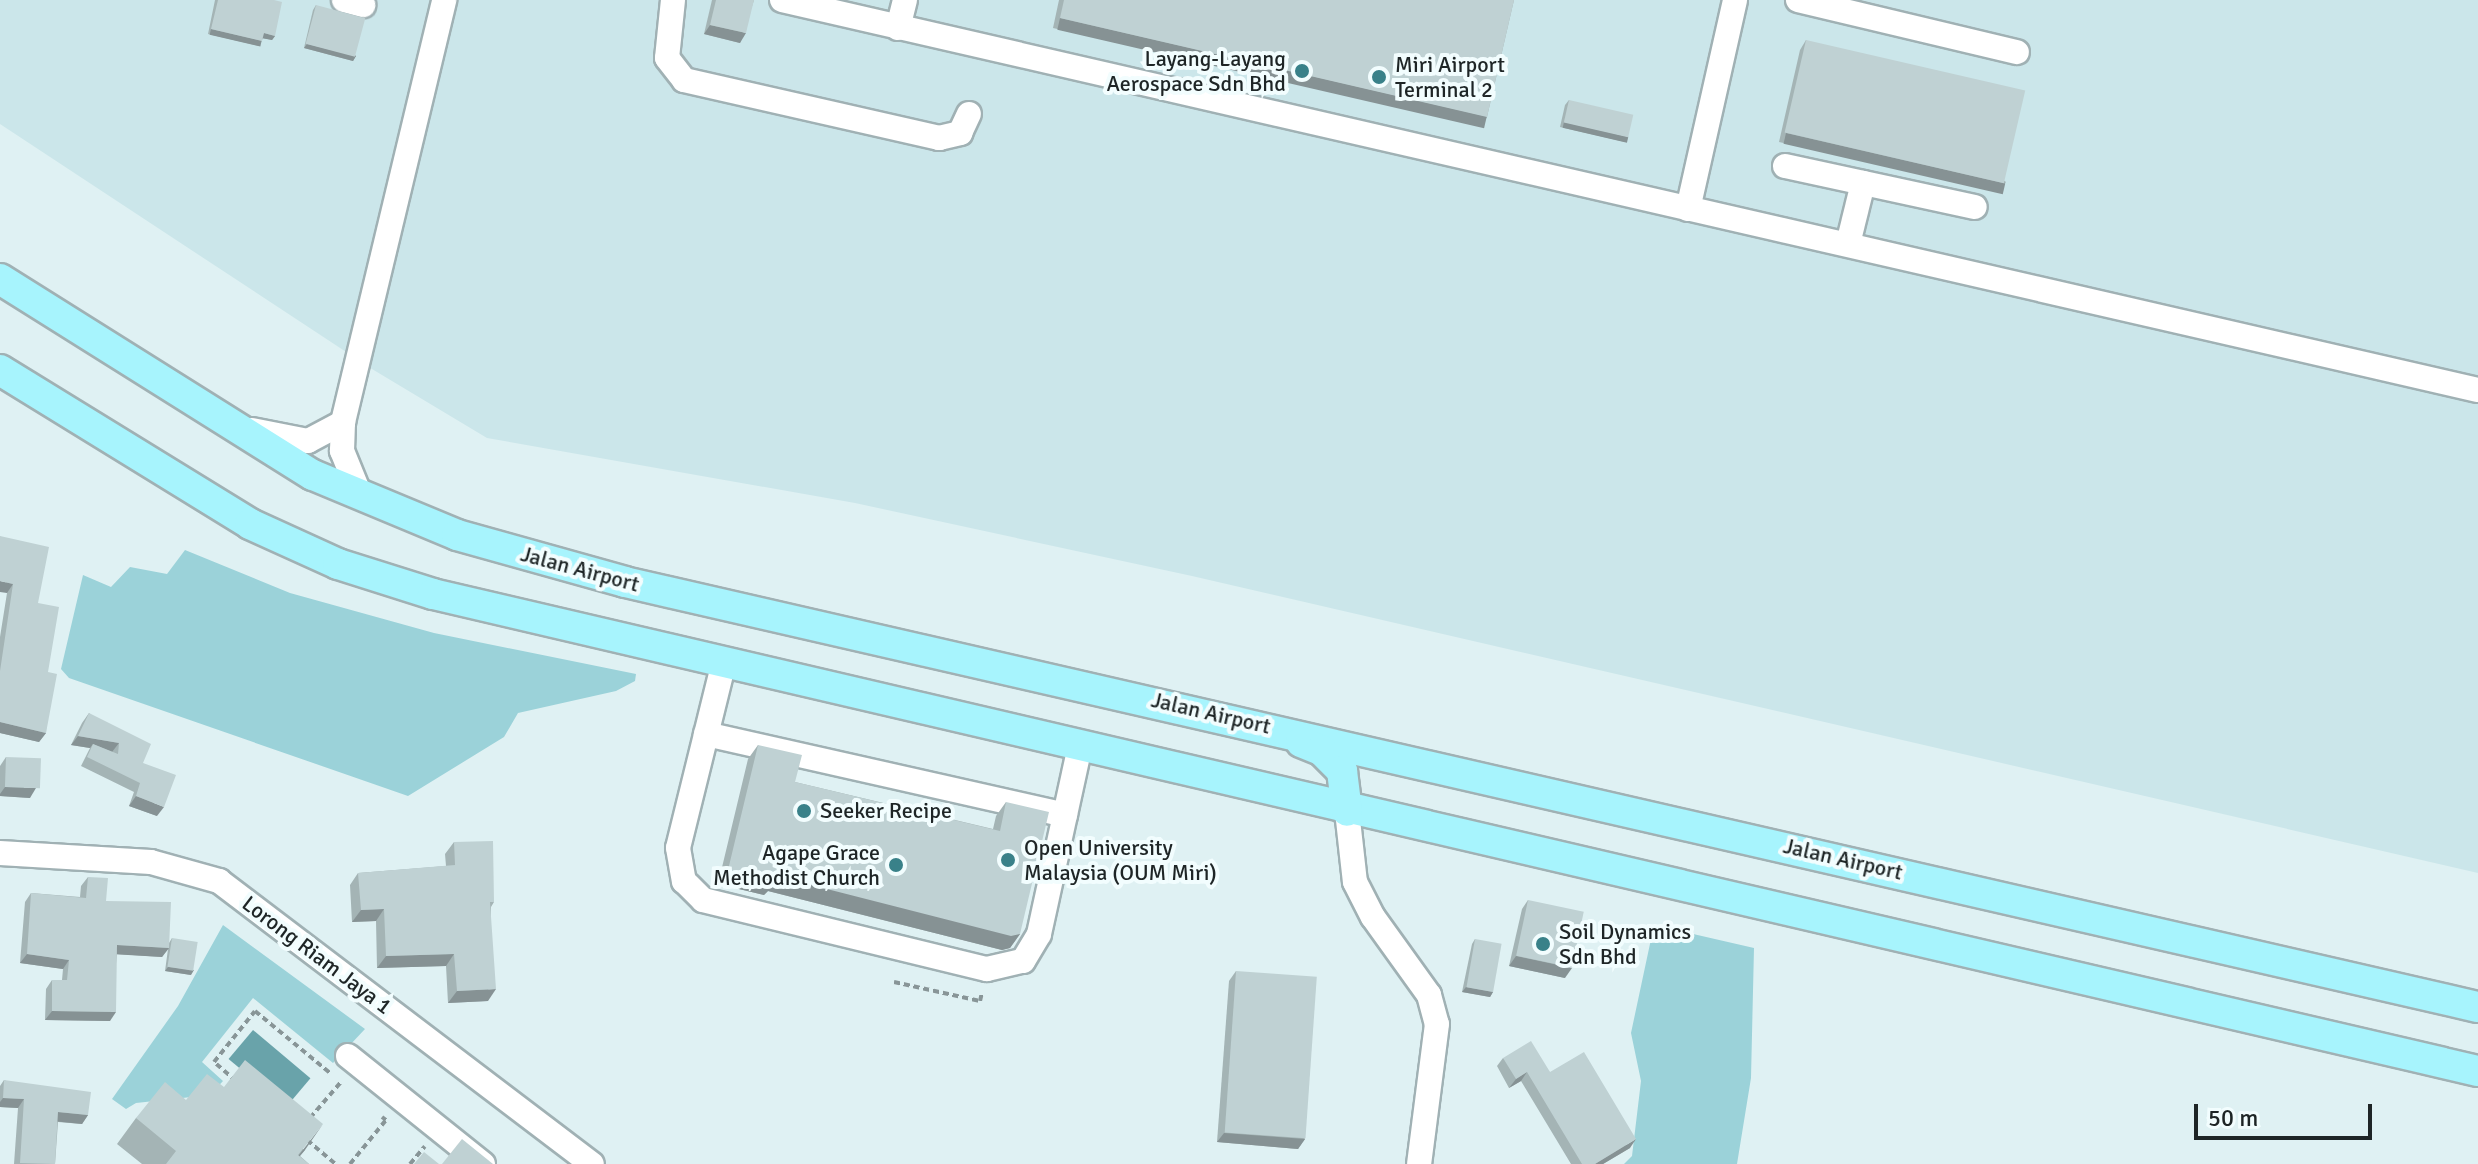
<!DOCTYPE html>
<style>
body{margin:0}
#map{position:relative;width:2478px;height:1164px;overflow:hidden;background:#dff1f3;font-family:Signika,sans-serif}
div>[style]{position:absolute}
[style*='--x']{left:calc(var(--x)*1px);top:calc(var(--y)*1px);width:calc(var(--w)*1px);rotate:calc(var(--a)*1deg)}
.built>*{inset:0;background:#cbe6ea}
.green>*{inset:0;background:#9bd2d9}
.water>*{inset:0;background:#69a3aa;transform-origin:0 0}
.path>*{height:4px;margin-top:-2px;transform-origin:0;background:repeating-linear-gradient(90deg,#889597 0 6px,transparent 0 10px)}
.roads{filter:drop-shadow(2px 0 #a0b1b4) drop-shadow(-2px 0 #a0b1b4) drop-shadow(0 2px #a0b1b4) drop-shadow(0 -2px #a0b1b4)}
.minor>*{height:24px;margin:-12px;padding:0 12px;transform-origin:12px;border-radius:12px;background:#fff}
.major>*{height:30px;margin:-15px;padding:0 15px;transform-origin:15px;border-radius:15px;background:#a7f4fd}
.wall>*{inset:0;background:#a4b4b5}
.shaded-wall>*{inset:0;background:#869294;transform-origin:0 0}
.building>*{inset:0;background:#bfd1d3;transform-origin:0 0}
.dots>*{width:22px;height:22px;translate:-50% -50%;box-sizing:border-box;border:4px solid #f2fdfe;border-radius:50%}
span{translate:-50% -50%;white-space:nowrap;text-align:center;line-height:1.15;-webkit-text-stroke:8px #f2fdfe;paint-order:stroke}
.poi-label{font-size:22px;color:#1e2526}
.right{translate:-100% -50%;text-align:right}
.left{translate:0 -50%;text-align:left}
.street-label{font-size:22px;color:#1e2526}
.scale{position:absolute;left:2194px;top:1104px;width:178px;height:36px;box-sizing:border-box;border:4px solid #1e2526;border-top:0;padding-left:10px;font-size:24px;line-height:28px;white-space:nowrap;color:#1e2526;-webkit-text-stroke:6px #f2fdfe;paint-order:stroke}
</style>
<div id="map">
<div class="built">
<i style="clip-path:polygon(0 0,2478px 0,2478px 873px,1192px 576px,855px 503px,487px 438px,372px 369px,0 124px)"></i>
</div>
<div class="green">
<i style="clip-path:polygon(185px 550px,290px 593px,434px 633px,636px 674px,635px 681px,616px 691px,518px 713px,504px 737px,408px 796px,69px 678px,61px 669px,83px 575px,111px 587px,130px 567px,167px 574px)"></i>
<i style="clip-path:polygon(223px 925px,365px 1029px,333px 1063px,253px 998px,202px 1062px,223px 1081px,210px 1095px,136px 1103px,126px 1109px,112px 1099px,178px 1006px)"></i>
<i style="clip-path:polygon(1654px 925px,1754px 948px,1751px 1078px,1737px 1164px,1624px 1164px,1632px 1156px,1641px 1081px,1631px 1033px)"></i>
</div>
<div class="water">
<i style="left:253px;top:1030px;width:75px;height:38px;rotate:40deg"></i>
</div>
<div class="path">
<i style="--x:894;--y:982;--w:88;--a:12.5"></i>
<i style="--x:980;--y:1001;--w:9;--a:-77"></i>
<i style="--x:236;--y:1081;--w:29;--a:-139"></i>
<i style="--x:214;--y:1062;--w:65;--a:-51.2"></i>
<i style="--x:255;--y:1011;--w:97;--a:39.6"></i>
<i style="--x:310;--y:1118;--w:48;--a:-49.3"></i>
<i style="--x:307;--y:1140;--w:38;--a:40"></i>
<i style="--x:350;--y:1164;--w:57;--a:-50.7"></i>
<i style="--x:386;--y:1120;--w:5;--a:-143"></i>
<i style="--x:410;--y:1164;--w:23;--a:-50"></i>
</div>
<div class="roads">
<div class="minor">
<i style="--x:344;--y:0;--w:20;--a:15"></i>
<i style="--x:673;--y:0;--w:58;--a:95.9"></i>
<i style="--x:667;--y:58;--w:28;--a:52"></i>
<i style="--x:684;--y:80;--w:262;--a:12.8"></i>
<i style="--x:939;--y:138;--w:22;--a:-13"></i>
<i style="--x:960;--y:133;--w:21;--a:-65"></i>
<i style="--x:782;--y:0;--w:1740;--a:12.95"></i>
<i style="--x:1798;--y:0;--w:225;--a:13.4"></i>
<i style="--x:898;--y:28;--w:29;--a:-76"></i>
<i style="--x:1785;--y:166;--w:194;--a:12.2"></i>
<i style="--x:1688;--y:209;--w:214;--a:-77.3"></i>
<i style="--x:1848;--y:244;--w:63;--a:-76.2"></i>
<i style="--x:252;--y:430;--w:57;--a:11.1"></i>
<i style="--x:308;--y:441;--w:40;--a:-28"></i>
<i style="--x:360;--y:495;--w:48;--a:-112.2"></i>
<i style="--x:342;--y:451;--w:29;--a:-88"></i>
<i style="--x:343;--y:422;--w:434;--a:-76.5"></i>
<i style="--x:723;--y:666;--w:187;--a:103.9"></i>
<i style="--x:678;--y:848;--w:34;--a:80"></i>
<i style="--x:684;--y:881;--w:27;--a:45"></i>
<i style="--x:703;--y:900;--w:292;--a:13.7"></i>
<i style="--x:987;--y:969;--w:37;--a:-13"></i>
<i style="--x:1023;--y:961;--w:31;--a:-59"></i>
<i style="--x:1039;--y:934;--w:192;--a:-77.7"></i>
<i style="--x:706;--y:734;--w:368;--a:12.7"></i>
<i style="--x:1347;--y:811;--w:71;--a:83.6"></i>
<i style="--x:1355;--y:882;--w:39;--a:63"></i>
<i style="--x:1373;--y:917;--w:96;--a:54.3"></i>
<i style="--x:1429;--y:995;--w:30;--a:75"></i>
<i style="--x:1437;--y:1024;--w:141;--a:97.3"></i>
<i style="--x:0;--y:853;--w:151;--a:3.4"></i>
<i style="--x:151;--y:862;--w:71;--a:15.6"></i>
<i style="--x:219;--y:881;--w:468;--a:37.2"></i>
<i style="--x:348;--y:1056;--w:173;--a:38.7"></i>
</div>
<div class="major">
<i style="--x:0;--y:279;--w:369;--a:32.1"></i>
<i style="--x:313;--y:475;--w:156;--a:22.6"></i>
<i style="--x:457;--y:535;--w:174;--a:15.6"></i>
<i style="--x:625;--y:582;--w:1901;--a:12.92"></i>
<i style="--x:0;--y:370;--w:294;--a:31.6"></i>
<i style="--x:250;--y:524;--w:97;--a:24.4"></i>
<i style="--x:338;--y:564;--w:100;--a:17.5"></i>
<i style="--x:433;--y:594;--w:2100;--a:13.13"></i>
<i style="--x:1301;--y:742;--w:22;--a:22"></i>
<i style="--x:1321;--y:750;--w:30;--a:45"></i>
<i style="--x:1342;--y:771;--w:40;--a:82.9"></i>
</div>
</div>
<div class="wall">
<i style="clip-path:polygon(215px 0,274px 0,275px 36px,272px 40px,263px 38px,259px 46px,208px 34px)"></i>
<i style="clip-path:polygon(712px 0,754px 0,740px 43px,704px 34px)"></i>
<i style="clip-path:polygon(1059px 0,1514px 0,1487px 117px,1481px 126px,1053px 28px)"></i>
<i style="clip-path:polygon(316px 5px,356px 56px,353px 61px,304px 48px,313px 10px)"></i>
<i style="clip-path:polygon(1806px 40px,2006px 182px,1999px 191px,1779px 142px,1800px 50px)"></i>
<i style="clip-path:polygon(1569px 100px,1625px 142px,1560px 127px,1565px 105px)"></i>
<i style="clip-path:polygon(0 536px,38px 603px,48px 672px,46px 733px,39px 742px,0 733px,0 637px,7px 593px)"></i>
<i style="clip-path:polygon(89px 713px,143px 763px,157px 816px,129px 806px,134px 792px,81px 766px,90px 748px,71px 745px,82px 723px)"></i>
<i style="clip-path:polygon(758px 745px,795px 782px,993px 829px,996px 816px,1006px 802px,1020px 934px,1010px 948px,1002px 950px,768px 891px,764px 895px,718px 884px,748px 759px)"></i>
<i style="clip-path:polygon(6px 757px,30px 798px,0 796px,0 766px)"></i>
<i style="clip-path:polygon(454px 842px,494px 902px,491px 907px,488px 1001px,448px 1003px,446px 966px,377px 968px,376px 921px,352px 922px,350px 885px,358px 873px,446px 866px,445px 854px)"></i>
<i style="clip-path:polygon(88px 877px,106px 901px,169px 943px,172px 938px,191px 975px,165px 971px,168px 949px,162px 957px,117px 954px,110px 1021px,45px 1020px,46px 989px,52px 980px,62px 980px,63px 969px,20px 963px,25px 902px,31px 893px,80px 897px,81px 886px)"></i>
<i style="clip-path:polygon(1528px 900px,1565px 978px,1509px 966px,1522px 909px)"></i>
<i style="clip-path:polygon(1475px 939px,1493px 992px,1490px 997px,1462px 992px,1472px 944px)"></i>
<i style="clip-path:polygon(1236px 971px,1305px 1139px,1298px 1149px,1217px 1142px,1229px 981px)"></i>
<i style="clip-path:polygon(1503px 1058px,1550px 1072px,1630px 1148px,1603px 1164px,1571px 1164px,1521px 1081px,1509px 1088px,1497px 1066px)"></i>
<i style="clip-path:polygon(4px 1080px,88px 1115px,82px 1124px,58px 1122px,55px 1164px,14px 1164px,18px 1108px,0 1107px,0 1086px)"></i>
<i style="clip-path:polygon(186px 1100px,305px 1150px,300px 1156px,309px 1164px,142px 1164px,117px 1144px,136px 1118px)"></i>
</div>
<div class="shaded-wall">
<i style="left:1060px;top:18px;width:438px;height:12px;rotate:13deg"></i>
<i style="clip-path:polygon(710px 25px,746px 33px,740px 43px,704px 34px)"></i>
<i style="left:211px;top:29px;width:52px;height:6px;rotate:13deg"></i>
<i style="clip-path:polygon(264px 33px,275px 36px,272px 40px,261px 38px)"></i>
<i style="clip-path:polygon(307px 44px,356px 56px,353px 61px,304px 48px)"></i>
<i style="left:1564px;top:122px;width:66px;height:6px;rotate:13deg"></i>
<i style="left:1786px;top:133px;width:225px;height:11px;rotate:13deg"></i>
<i style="clip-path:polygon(0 581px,13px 584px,7px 593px,0 592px)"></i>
<i style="clip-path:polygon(0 722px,46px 733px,39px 742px,0 733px)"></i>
<i style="clip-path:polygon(78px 736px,119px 743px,112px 752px,93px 744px,90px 748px,71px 745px)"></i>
<i style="clip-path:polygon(5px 787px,36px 788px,30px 798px,0 796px,0 794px)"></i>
<i style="clip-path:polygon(136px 796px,164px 807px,157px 816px,129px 806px)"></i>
<i style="clip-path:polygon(728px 870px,776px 876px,1020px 934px,1010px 948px,1002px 950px,768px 891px,764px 895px,718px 884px)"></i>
<i style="clip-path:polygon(384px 909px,376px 921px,352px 922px,361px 910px)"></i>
<i style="clip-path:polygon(117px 945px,169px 948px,162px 957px,111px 954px)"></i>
<i style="clip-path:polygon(27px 954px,69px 960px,63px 969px,20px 963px)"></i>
<i style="clip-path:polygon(454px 954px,446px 966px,377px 968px,386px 956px)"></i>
<i style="clip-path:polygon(1516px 956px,1572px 968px,1565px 978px,1509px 966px)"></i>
<i style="clip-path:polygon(168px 967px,194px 970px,191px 975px,165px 971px)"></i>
<i style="clip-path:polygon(1466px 987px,1493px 992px,1490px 997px,1462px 992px)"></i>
<i style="clip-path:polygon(496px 989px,488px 1001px,448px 1003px,457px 991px)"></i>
<i style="clip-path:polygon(52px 1011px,116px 1012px,110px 1021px,45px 1020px)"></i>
<i style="clip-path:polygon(1527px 1072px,1521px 1081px,1509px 1088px,1516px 1079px)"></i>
<i style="clip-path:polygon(3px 1098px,24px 1099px,18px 1108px,0 1107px,0 1102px)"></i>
<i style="clip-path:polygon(58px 1112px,88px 1115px,82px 1124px,52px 1121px)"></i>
<i style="clip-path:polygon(323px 1124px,305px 1150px,293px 1164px,292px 1164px)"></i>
<i style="clip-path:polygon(1224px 1133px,1305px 1139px,1298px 1149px,1217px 1142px)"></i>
<i style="clip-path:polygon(1636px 1139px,1630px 1148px,1603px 1164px,1595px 1164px)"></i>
</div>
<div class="building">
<i style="clip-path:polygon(218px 0,274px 0,282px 2px,275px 36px,264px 33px,262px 41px,211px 29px)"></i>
<i style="clip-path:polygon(716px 0,754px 0,746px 33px,710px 25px)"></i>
<i style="clip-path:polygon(1064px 0,1514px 0,1487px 117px,1060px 18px)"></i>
<i style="left:316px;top:5px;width:51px;height:40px;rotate:15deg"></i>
<i style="left:1806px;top:40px;width:225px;height:95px;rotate:13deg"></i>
<i style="left:1569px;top:100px;width:66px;height:23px;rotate:13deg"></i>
<i style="clip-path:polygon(0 536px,49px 547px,38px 603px,59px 607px,48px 672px,57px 674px,46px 733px,0 722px,0 671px,13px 584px,0 581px)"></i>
<i style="clip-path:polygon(89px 713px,151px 744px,143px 763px,176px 775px,164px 807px,136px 796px,140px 783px,87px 757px,93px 744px,118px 754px,119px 743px,78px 736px)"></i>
<i style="clip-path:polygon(758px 745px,802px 755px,795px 782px,1000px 831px,1006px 802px,1049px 812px,1020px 934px,1011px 936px,776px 876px,774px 881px,728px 870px)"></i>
<i style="left:6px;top:757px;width:35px;height:30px;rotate:2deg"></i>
<i style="clip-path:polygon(493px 841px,494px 902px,490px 902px,496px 989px,457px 991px,454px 954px,386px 956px,384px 909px,361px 910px,358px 873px,455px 865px,454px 842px)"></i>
<i style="clip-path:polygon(88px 877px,108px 878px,106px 901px,171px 902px,169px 948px,117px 945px,116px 1012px,52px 1011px,52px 980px,67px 980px,69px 960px,27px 954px,31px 893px,86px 898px)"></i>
<i style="left:1528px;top:900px;width:57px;height:57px;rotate:12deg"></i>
<i style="left:172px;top:938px;width:26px;height:29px;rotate:9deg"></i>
<i style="left:1475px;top:939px;width:27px;height:49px;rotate:10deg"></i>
<i style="left:1236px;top:971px;width:81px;height:162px;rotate:4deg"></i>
<i style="clip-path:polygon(1531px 1041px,1550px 1072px,1584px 1052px,1636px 1139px,1595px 1164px,1582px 1164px,1527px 1072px,1516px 1079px,1503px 1058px)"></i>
<i style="clip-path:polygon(245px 1060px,323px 1124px,298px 1155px,309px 1164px,166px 1164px,176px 1151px,136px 1118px,165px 1082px,186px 1100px,207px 1074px,224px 1087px)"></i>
<i style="clip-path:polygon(4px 1080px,91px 1092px,88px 1115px,58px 1112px,55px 1164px,20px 1163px,24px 1099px,3px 1098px)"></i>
<i style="clip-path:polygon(462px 1139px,493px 1164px,442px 1164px)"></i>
<i style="clip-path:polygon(424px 1152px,439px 1164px,414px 1164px)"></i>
</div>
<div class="dots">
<i style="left:1302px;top:71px;background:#398189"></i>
<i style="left:1379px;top:77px;background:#398189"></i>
<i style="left:804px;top:811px;background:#398189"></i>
<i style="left:1008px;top:860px;background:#398189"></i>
<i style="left:896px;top:865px;background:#398189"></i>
<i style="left:1543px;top:944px;background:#398189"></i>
</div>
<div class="poi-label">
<span class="right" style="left:1286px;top:71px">Layang-Layang<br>Aerospace Sdn Bhd</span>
<span class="left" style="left:1395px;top:77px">Miri Airport<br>Terminal 2</span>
<span class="left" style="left:820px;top:811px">Seeker Recipe</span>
<span class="left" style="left:1024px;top:860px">Open University<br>Malaysia (OUM Miri)</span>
<span class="right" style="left:880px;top:865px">Agape Grace<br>Methodist Church</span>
<span class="left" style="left:1559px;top:944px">Soil Dynamics<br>Sdn Bhd</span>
</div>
<div class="street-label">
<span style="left:580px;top:569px;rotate:15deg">Jalan Airport</span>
<span style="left:1211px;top:713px;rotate:13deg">Jalan Airport</span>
<span style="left:1843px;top:859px;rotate:13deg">Jalan Airport</span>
<span style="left:317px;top:955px;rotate:37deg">Lorong Riam Jaya 1</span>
</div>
<div class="scale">50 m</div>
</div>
